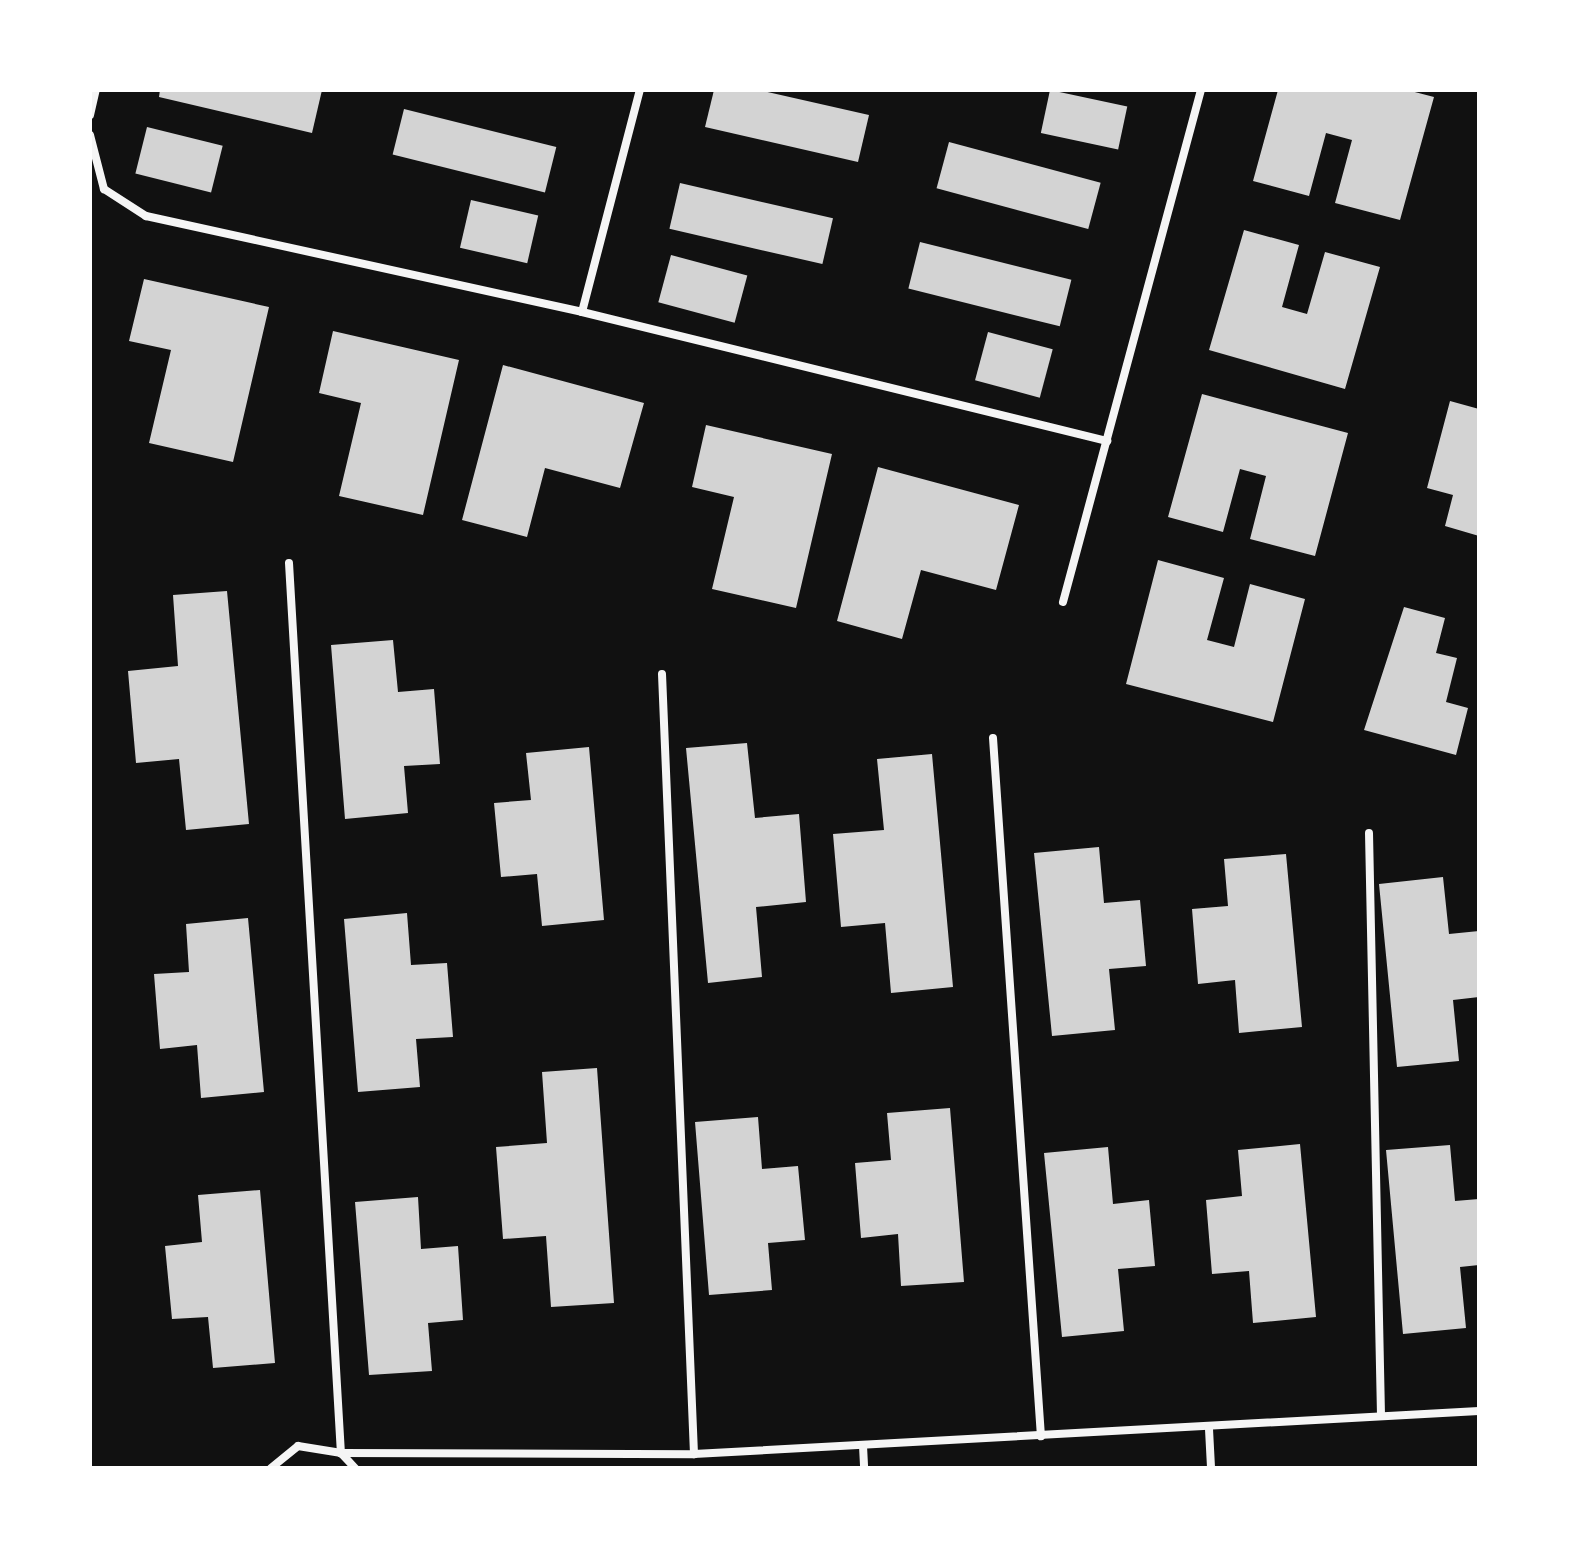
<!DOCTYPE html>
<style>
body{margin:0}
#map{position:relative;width:1569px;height:1558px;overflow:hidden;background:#111;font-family:"Noto Sans",sans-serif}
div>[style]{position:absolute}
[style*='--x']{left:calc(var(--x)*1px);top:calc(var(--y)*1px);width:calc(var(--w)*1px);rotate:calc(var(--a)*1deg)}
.building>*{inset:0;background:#d3d3d3;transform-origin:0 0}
.service>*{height:8px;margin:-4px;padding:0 4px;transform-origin:4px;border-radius:4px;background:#f5f5f5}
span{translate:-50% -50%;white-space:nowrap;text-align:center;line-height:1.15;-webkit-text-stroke:10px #fff;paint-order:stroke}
.frame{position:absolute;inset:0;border:92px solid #fff;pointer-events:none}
</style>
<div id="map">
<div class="building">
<i style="clip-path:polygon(160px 90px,322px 90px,312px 133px,159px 97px)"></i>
<i style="clip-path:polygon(714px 90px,759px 90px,869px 115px,858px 162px,705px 127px)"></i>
<i style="left:1050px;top:90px;width:79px;height:44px;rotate:12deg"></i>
<i style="clip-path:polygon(1278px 90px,1407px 90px,1434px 97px,1400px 220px,1335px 203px,1352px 140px,1326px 133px,1309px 196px,1253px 181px)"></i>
<i style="left:404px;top:109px;width:157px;height:47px;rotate:14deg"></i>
<i style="left:147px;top:127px;width:78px;height:48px;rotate:14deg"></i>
<i style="left:949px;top:142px;width:157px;height:48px;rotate:15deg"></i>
<i style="left:680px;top:183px;width:157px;height:47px;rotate:13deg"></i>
<i style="left:471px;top:200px;width:69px;height:49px;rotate:13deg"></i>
<i style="clip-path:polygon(1244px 230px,1299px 245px,1282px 307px,1307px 314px,1325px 252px,1380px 267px,1345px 389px,1209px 350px)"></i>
<i style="left:920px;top:242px;width:156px;height:48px;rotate:14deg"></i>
<i style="left:671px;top:255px;width:79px;height:49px;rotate:15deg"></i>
<i style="clip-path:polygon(144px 279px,269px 307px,233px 462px,149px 443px,171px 350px,129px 341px)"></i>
<i style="clip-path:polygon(333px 331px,459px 360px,423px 515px,339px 496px,361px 403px,319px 393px)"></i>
<i style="left:988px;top:332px;width:67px;height:50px;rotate:15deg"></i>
<i style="clip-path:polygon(503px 365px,644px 403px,620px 488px,545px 468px,527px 537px,462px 520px)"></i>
<i style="clip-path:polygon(1202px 394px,1348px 433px,1315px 556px,1250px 539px,1266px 476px,1240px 469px,1223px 532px,1168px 517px)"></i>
<i style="clip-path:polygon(1450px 401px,1479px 409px,1479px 536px,1445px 526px,1453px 495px,1427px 488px)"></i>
<i style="clip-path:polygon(706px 425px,832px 454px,796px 608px,712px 589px,734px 497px,692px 487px)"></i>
<i style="clip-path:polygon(878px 467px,1019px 505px,996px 590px,921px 570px,902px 639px,837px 621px)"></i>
<i style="clip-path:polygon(1158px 560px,1224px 578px,1207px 640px,1234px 647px,1250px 584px,1305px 599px,1273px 722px,1126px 684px)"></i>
<i style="clip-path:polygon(227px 591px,249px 824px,186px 830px,179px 759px,136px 763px,128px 671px,178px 666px,173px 595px)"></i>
<i style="clip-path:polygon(1404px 607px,1445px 618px,1436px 653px,1457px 658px,1446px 702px,1468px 708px,1456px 755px,1364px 730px)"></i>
<i style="clip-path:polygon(393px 640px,398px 692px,434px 689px,440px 764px,404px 766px,408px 813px,345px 819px,331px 645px)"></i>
<i style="clip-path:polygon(747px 743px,755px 818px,799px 814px,806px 902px,756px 907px,762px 977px,708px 983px,686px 748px)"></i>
<i style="clip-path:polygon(589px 747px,604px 920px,542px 926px,537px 874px,501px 877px,494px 803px,531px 800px,526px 753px)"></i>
<i style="clip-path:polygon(932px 754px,953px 987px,891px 993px,885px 923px,841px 927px,833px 834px,884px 830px,877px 759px)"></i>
<i style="clip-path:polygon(1099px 847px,1104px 903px,1140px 900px,1146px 966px,1109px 969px,1115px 1030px,1052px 1036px,1034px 853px)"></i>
<i style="clip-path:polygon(1286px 854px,1302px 1027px,1239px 1033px,1235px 980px,1198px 984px,1192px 909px,1228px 906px,1224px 859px)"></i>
<i style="clip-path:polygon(1443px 877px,1449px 934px,1479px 931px,1479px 997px,1453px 1000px,1459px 1061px,1397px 1067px,1379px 884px)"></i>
<i style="clip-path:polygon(407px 913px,411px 965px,447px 963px,453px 1037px,416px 1039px,420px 1087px,358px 1092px,344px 919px)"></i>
<i style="clip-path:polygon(248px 918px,264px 1092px,201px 1098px,197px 1045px,160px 1049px,154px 974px,189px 972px,186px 924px)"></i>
<i style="clip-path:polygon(597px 1068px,614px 1303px,551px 1307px,546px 1236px,503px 1239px,496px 1147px,547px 1143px,542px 1072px)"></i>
<i style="clip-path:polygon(950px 1108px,964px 1282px,901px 1286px,898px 1234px,861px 1238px,855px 1163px,891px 1160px,887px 1113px)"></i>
<i style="clip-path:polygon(758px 1117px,762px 1169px,798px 1166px,805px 1240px,768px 1243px,772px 1290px,709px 1295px,695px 1122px)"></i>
<i style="clip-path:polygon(1300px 1144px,1316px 1317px,1253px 1323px,1249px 1271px,1212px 1274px,1206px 1200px,1242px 1196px,1238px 1150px)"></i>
<i style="clip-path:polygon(1450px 1145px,1455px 1201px,1479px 1199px,1479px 1265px,1460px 1267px,1466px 1328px,1403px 1334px,1386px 1150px)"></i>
<i style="clip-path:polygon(1108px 1147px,1113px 1204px,1149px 1200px,1155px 1266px,1118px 1269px,1124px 1331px,1062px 1337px,1044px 1153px)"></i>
<i style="clip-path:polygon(260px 1190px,275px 1363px,213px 1368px,208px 1317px,172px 1319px,165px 1246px,202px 1242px,198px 1195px)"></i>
<i style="clip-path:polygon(418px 1197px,421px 1249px,458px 1246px,463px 1320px,428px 1323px,432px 1371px,369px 1375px,355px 1202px)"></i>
</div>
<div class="service">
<i style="--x:90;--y:115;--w:26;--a:-77"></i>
<i style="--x:90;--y:135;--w:56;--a:75.5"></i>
<i style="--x:104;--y:189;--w:50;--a:32.7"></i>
<i style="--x:146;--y:216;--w:446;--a:12.4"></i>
<i style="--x:582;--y:312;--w:541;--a:13.8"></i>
<i style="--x:582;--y:312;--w:229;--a:-75.4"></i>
<i style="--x:289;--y:563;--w:892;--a:86.66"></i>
<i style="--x:341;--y:1453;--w:21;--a:47"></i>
<i style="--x:1063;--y:602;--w:530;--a:-74.92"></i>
<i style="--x:662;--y:674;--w:781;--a:87.65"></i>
<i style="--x:993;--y:738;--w:700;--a:86.07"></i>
<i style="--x:1369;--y:833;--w:582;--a:88.82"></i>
<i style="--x:1209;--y:1429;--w:39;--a:87"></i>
<i style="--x:863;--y:1446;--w:22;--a:87"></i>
<i style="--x:271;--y:1468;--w:35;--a:-39"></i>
<i style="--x:298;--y:1446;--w:44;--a:9.2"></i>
<i style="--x:341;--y:1453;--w:353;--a:0.2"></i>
<i style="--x:694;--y:1454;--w:786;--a:-3.14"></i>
</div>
<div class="frame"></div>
</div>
